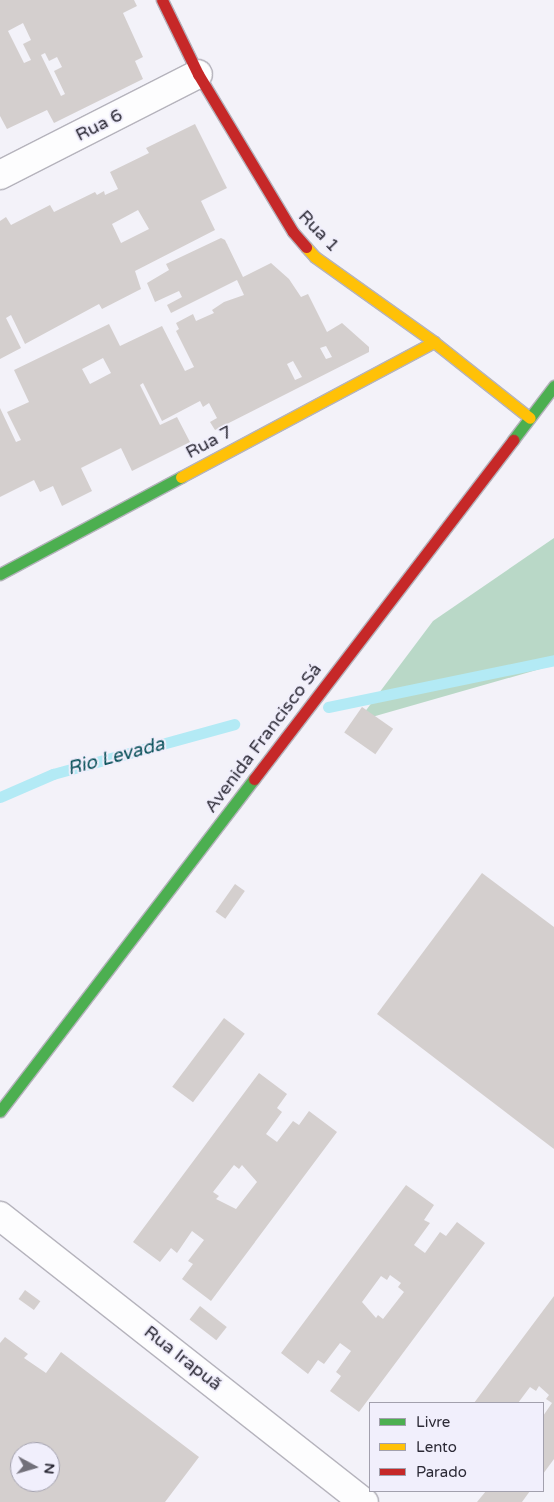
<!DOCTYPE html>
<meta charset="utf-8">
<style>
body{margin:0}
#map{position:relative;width:554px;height:1502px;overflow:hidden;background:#f3f2f9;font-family:"Varela Round",sans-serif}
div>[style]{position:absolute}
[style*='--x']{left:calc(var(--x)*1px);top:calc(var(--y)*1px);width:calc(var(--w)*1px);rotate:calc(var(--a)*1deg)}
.forest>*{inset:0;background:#b9d8c7}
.stream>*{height:11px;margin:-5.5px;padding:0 5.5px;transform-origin:5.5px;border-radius:5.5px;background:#b3eaf5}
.building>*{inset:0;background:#d4cfce;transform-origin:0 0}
.roads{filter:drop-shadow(1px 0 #b5b3bc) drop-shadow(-1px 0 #b5b3bc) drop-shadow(0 1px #b5b3bc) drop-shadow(0 -1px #b5b3bc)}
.street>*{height:28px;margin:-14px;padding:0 14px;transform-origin:14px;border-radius:14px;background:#fdfdfe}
.fast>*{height:11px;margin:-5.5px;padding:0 5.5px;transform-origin:5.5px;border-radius:5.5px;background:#4caf50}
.slow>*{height:11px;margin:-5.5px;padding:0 5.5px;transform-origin:5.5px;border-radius:5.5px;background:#ffc107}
.jam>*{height:11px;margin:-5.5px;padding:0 5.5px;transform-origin:5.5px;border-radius:5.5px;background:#c62828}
span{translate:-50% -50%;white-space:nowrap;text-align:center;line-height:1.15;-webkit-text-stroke:4px #f1effc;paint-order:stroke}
.street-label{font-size:18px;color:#2c2a36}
.water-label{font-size:19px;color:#074f58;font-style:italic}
.legend{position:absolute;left:369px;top:1402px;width:175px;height:90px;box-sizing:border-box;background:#f1effc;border:1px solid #a2a0ad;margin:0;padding:6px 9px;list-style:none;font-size:15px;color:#2c2a36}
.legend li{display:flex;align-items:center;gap:10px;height:25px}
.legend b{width:25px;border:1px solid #a2a0ad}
.north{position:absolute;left:10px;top:1442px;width:50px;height:50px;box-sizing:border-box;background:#f1effc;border:1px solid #a2a0ad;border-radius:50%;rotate:96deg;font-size:14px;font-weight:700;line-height:20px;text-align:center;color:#2c2a36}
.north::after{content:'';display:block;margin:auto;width:18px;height:22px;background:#72707a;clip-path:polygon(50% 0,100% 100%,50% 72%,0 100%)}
</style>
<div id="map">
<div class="forest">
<i style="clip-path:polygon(554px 538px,554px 665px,358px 721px,433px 621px)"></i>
</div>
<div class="stream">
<i style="--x:328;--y:707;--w:231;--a:-11.7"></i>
<i style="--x:0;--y:797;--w:58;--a:-23.5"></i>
<i style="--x:53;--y:774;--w:188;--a:-15.4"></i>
</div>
<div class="building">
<i style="clip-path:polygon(evenodd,0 0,134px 0,137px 6px,123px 13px,143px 57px,135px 61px,143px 79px,54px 123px,47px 110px,7px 129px,0 116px,0 0,23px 23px,31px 40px,23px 44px,31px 60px,24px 63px,8px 31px,23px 23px,0 0,45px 53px,49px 61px,57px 57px,62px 67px,54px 71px,65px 94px,61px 96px,41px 55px,45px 53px)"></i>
<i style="clip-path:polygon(evenodd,195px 124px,227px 188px,201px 201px,215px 230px,135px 271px,141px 289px,102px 309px,99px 304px,25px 344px,11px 315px,6px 318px,21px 348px,0 359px,0 221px,6px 217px,11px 225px,50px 205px,54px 212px,95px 192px,97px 195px,104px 191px,105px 195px,118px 189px,110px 172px,149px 153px,146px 148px,195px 124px,138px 210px,149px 229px,121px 243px,112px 224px,138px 210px)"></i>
<i style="clip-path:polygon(evenodd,221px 238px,225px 240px,243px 277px,271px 263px,289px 279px,301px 297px,308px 294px,327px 332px,342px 323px,369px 347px,369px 352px,215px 430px,210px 422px,217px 418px,209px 403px,203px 407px,200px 401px,162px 421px,143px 383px,140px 385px,160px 425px,177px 417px,190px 442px,132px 471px,121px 448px,81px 468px,92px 491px,62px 506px,53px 486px,40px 492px,34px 480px,0 497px,0 408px,16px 442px,21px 440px,7px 412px,29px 402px,14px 370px,109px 324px,120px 346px,162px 326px,185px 371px,194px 367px,176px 331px,179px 329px,176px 323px,193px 314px,196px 321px,214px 313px,212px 310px,224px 302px,244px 295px,237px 280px,171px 313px,167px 305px,182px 297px,179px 291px,155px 302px,147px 283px,169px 270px,166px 264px,221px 238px,326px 346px,332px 357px,326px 359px,320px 348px,326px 346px,221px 238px,103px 358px,111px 373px,90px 384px,82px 369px,103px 358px,221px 238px,293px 361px,302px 377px,295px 380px,287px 364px,293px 361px)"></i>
<i style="left:362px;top:707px;width:38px;height:31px;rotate:35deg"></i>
<i style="clip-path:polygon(482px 873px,554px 927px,554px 1149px,377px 1014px)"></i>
<i style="left:235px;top:884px;width:12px;height:34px;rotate:35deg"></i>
<i style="left:224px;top:1018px;width:26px;height:86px;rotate:37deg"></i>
<i style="clip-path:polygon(evenodd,259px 1073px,287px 1094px,277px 1108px,282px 1112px,266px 1134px,277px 1142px,293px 1121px,299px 1125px,309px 1111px,337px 1132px,211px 1301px,182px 1279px,193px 1264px,188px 1261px,204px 1240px,192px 1231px,177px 1253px,171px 1248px,160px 1262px,133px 1242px,259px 1073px,234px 1165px,239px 1169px,242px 1165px,257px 1182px,236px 1209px,216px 1199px,219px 1196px,213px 1192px,234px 1165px)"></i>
<i style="clip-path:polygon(evenodd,406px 1185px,434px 1205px,424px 1220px,430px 1223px,414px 1245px,425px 1253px,440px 1232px,446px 1236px,457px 1222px,485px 1243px,359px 1412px,330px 1391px,341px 1376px,336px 1372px,351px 1351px,340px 1343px,324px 1364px,318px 1360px,308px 1374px,281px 1353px,406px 1185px,390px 1275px,401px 1283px,398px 1287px,404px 1292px,383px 1319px,378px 1315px,376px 1318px,362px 1302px,381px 1276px,387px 1280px,390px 1275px)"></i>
<i style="left:25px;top:1290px;width:19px;height:11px;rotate:36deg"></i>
<i style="clip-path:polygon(554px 1296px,554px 1459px,543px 1474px,543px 1416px,552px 1403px,546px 1399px,549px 1395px,539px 1386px,536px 1391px,530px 1387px,518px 1403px,474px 1403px)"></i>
<i style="left:200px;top:1306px;width:34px;height:17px;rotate:38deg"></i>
<i style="clip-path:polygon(evenodd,5px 1337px,28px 1354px,24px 1358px,46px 1373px,61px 1352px,199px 1457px,165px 1502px,0 1502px,0 1343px,5px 1337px,20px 1452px,50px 1452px,50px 1482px,20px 1482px,20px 1452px)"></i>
<i style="clip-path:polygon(486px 1491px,530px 1491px,522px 1502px,477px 1502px)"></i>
</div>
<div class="roads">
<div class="street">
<i style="--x:0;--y:175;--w:222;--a:-27"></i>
<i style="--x:0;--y:1216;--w:463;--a:38.2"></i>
</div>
<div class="fast">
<i style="--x:513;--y:440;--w:68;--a:-52.8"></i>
<i style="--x:0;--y:574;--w:205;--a:-28.2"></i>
<i style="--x:0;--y:1111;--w:418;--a:-52.6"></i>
</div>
<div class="slow">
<i style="--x:306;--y:247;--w:13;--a:48"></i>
<i style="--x:315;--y:257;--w:146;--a:35.5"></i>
<i style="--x:434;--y:342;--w:122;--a:38.4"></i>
<i style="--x:181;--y:477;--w:287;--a:-28.1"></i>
</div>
<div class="jam">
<i style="--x:162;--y:0;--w:82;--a:64.1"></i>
<i style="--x:198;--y:74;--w:184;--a:59"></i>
<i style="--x:293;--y:232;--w:20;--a:49"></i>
<i style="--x:254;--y:779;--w:427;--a:-52.6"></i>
</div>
</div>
<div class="street-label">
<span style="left:99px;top:125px;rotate:-27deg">Rua 6</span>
<span style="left:319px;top:231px;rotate:46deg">Rua 1</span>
<span style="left:209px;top:442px;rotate:-28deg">Rua 7</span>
<span style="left:263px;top:738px;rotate:-53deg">Avenida Francisco Sá</span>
<span style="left:183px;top:1358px;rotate:38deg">Rua Irapuã</span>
</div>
<div class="water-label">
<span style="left:116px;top:757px;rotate:-15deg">Rio Levada</span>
</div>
<ul class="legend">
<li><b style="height:6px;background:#4caf50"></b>Livre</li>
<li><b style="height:6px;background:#ffc107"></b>Lento</li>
<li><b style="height:6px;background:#c62828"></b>Parado</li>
</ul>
<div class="north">N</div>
</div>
